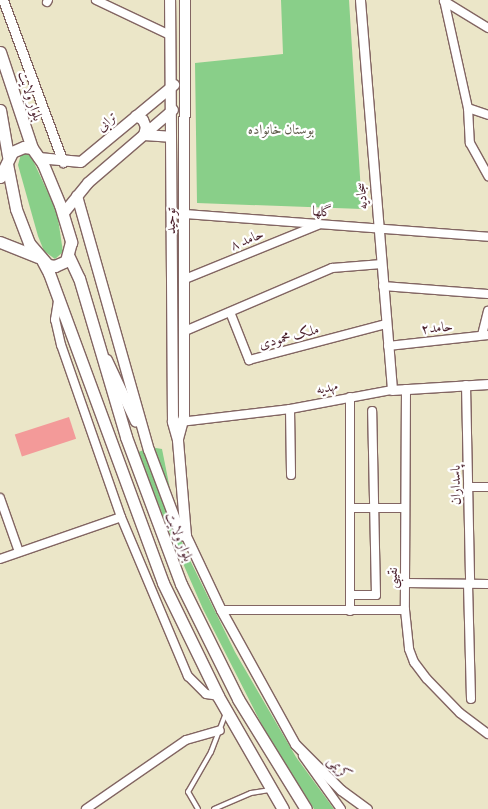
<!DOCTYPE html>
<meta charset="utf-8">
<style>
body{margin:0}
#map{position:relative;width:488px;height:809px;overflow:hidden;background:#ebe6c8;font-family:Alegreya,Amiri,serif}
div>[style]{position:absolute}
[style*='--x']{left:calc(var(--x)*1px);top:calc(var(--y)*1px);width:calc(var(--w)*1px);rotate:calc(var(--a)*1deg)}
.green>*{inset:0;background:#89cf89}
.building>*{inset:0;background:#f39a99;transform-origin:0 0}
.roads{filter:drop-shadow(1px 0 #826562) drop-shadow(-1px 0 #826562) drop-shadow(0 1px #826562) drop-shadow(0 -1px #826562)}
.service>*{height:4px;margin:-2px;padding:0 2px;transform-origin:2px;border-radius:2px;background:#fff}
.minor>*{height:8px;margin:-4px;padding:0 4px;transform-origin:4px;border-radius:4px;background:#fff}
.tertiary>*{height:9px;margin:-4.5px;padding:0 4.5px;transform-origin:4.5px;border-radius:4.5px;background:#fff}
.secondary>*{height:10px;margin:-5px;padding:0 5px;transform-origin:5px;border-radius:5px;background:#fff}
.primary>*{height:11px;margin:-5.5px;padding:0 5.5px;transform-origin:5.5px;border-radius:5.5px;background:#fff}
span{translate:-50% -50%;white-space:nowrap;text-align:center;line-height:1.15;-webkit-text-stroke:4.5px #fff;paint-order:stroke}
.street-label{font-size:14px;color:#4a1f2b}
.park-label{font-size:14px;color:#605d4c}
</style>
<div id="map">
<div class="green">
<i style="clip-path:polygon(281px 0,349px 0,362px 209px,197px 203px,195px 63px,283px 54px)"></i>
<i style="clip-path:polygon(21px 154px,30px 154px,57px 212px,63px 252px,55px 259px,44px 251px,38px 236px,18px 165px)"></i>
<i style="clip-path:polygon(150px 447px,162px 449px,171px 494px)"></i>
<i style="clip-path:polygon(144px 450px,187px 554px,235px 652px,296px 757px,334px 809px,314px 809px,266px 733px,203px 609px,171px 536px,138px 452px)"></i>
</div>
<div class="building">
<i style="left:69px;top:417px;width:23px;height:57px;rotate:72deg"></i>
</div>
<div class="roads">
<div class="service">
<i style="--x:198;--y:809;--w:20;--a:-120"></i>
<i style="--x:188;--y:792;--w:46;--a:-60.1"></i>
<i style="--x:211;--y:752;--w:40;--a:-69"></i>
<i style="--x:214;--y:809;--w:40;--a:-23.4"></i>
<i style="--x:251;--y:793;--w:20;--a:-9"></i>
</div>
<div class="minor">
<i style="--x:96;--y:0;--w:82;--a:25.3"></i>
<i style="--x:444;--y:0;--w:111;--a:77.5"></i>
<i style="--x:468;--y:108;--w:35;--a:87"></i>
<i style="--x:470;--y:143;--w:38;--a:61"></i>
<i style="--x:444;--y:1;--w:52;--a:31.5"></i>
<i style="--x:47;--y:2;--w:2;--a:-63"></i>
<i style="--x:468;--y:108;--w:21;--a:19"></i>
<i style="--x:185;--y:214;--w:304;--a:4.3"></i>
<i style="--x:185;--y:279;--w:144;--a:-22.1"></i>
<i style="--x:383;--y:286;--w:105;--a:4.4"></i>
<i style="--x:230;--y:312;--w:52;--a:68.4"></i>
<i style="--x:249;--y:360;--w:142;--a:-14.7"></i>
<i style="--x:185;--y:331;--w:160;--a:-23.2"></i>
<i style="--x:332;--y:268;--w:50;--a:-4.6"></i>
<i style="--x:482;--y:335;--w:25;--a:-76"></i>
<i style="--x:388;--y:346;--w:101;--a:-6.3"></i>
<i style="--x:466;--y:385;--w:199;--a:88.8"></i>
<i style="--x:406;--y:389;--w:221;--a:90.3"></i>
<i style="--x:405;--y:610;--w:39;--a:84"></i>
<i style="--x:409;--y:649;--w:14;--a:69"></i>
<i style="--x:414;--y:662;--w:21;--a:53"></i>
<i style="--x:427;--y:679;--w:47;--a:45.9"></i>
<i style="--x:460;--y:713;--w:35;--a:37"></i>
<i style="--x:350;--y:397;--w:214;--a:90"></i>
<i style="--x:290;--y:409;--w:66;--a:89.1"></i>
<i style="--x:180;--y:422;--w:111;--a:-6.7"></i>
<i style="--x:290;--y:409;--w:104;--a:-10.6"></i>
<i style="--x:468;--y:487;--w:20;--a:0"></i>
<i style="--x:0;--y:498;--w:57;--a:70.6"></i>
<i style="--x:350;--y:508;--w:54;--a:0"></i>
<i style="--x:121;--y:517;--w:173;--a:67.2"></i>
<i style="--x:188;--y:676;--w:25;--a:45"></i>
<i style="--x:206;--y:694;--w:12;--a:9"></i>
<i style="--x:0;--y:559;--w:128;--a:-19.1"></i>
<i style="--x:121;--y:517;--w:182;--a:-109.2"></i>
<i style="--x:61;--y:345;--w:26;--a:-103"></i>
<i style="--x:55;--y:320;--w:19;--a:-81"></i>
<i style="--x:406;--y:583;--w:82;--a:0.7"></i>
<i style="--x:468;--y:584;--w:115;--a:88.5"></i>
<i style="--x:350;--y:595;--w:26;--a:0"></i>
<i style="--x:376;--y:595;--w:184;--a:-91.2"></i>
<i style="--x:221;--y:610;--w:184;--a:0"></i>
<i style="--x:303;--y:756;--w:65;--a:54.4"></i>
<i style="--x:86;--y:809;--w:121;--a:-34.6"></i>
<i style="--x:186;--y:740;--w:35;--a:-16"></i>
</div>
<div class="tertiary">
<i style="--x:3;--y:0;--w:173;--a:69.7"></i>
<i style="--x:360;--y:0;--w:391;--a:85.3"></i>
<i style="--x:392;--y:390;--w:96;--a:-3.6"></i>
<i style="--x:186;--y:536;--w:82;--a:64.7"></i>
<i style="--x:221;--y:610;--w:153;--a:61.1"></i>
<i style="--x:295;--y:744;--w:65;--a:45"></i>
<i style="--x:341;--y:790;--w:32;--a:36"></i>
</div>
<div class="secondary">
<i style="--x:136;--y:116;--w:8;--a:30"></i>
<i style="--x:143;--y:120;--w:8;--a:67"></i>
<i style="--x:146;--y:127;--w:8;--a:104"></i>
<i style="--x:144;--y:135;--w:26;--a:4"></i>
<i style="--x:39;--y:158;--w:42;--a:5.4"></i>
<i style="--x:81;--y:162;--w:121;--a:-39.6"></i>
<i style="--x:77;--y:196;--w:264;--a:74.2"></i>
<i style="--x:149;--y:450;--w:91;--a:69.4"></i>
<i style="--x:181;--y:535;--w:5;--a:11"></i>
<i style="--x:186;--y:536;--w:96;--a:-94.8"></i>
<i style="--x:178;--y:440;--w:19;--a:-106"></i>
<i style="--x:173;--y:422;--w:422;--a:-90.4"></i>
<i style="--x:63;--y:214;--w:40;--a:-51"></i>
<i style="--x:88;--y:183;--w:112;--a:-40.7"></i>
<i style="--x:107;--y:360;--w:68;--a:64.9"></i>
<i style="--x:178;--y:439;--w:23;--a:-75"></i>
<i style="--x:184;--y:417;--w:417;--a:-89.9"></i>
</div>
<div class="primary">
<i style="--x:0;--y:52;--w:101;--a:71.6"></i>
<i style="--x:0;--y:110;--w:47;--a:80.1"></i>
<i style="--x:0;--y:177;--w:28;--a:-64"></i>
<i style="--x:12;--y:152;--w:13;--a:-23"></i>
<i style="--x:24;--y:147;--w:8;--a:7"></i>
<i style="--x:32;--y:148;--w:19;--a:55"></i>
<i style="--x:43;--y:164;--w:44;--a:67.5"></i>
<i style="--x:60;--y:205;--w:39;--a:73"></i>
<i style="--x:71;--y:242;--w:20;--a:105"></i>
<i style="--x:66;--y:261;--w:12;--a:156"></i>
<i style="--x:55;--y:266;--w:7;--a:-172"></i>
<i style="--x:48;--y:265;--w:29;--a:-131"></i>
<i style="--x:29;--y:243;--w:36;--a:-111"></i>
<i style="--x:16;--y:209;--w:46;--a:-101.3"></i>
<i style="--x:0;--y:242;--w:41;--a:21.5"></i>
<i style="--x:69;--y:257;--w:23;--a:65"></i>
<i style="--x:79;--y:278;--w:166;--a:73.5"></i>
<i style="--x:126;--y:437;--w:157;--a:69.5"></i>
<i style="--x:181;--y:584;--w:128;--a:63.6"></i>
<i style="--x:238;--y:699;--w:129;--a:58.3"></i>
<i style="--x:42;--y:260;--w:15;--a:62"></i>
<i style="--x:49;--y:273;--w:330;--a:69.8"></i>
<i style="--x:163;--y:583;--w:126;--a:64"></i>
<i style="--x:218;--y:696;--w:130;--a:60.1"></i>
</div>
</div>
<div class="street-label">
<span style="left:30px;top:96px;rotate:72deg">بلوار ولایت</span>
<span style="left:107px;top:122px;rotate:-40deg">ترابی</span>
<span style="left:362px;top:196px;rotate:-95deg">سجادیه</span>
<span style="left:322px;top:212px;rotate:4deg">گلها</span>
<span style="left:171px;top:221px;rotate:-90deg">توحید</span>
<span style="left:247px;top:240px;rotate:-22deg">حامد ۸</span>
<span style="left:437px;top:328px;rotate:-6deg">حامد۲</span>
<span style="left:289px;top:337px;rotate:-15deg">ملک محمودی</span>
<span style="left:327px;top:388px;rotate:-11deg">مهدیه</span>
<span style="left:456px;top:485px;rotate:-91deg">پاسداران</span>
<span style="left:179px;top:537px;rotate:68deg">بلوار ولایت</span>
<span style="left:393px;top:578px;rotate:-90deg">نقیبی</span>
<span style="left:339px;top:768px;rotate:44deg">کریمی</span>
</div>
<div class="park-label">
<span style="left:281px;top:130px">بوستان خانواده</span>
</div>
</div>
